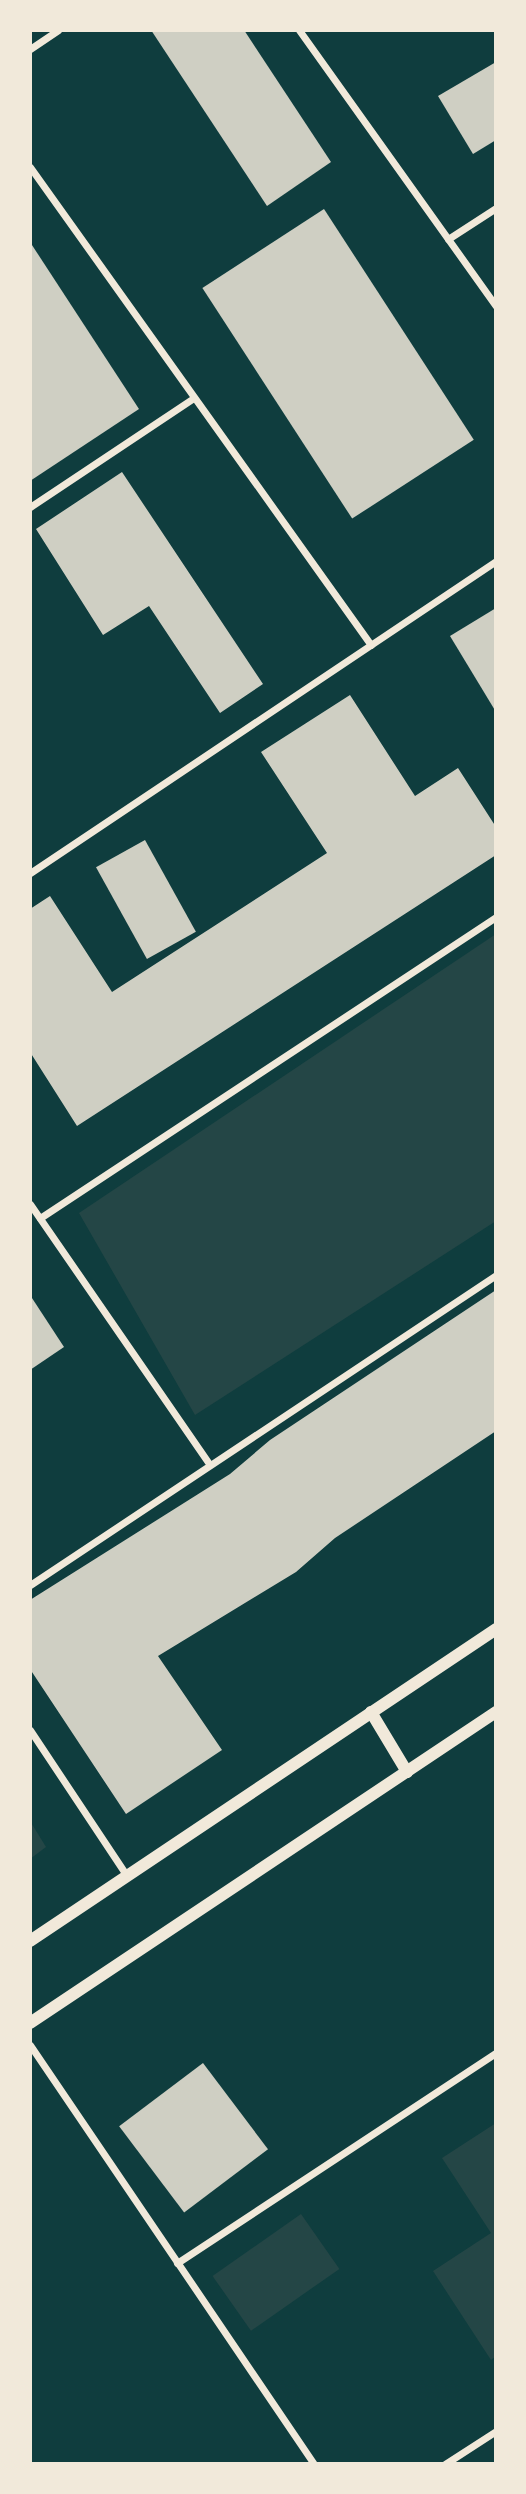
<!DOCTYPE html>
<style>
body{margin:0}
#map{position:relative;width:526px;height:2494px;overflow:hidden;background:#0f3d3e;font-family:Rubik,sans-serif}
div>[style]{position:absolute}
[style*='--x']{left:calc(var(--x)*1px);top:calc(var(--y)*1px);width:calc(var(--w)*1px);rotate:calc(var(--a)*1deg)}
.green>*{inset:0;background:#244646;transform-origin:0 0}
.building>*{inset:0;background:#cfcfc3;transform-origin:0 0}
.minor>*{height:7px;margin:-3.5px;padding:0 3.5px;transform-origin:3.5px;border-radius:3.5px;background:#f1e9da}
.tertiary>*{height:12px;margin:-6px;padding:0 6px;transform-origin:6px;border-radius:6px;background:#f1e9da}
span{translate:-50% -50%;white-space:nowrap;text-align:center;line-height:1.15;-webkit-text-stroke:5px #f1e9da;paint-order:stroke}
.frame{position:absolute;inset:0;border:32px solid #f1e9da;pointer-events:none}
</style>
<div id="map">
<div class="green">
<i style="clip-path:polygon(496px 934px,496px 1221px,195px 1415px,79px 1213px)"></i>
<i style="clip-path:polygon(30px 1821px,46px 1847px,30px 1859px)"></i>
<i style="clip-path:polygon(496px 2123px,496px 2356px,491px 2360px,433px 2271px,491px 2233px,442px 2158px)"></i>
<i style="left:301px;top:2214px;width:67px;height:108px;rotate:55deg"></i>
</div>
<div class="building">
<i style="clip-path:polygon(151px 30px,244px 30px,331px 162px,267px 206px)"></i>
<i style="clip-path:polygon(496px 62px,496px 140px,473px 154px,438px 96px)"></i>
<i style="left:324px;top:209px;width:275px;height:145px;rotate:57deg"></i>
<i style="clip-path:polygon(30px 242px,139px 409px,30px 481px)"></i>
<i style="clip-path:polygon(122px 472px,263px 684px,220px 713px,149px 606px,103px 635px,36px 529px)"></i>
<i style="clip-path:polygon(496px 608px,496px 712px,450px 636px)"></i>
<i style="clip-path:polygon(350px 695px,415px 796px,458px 768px,496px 827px,496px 855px,77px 1126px,30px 1052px,30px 909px,50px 896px,112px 992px,327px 853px,261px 752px)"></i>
<i style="left:145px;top:840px;width:105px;height:56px;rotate:61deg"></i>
<i style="clip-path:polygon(496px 1290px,496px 1431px,335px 1538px,296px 1572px,158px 1656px,222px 1750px,126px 1814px,30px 1669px,30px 1600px,230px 1474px,270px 1440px)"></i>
<i style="clip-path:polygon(30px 1295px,64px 1347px,30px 1370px)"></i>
<i style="left:203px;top:2063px;width:108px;height:105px;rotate:53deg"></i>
</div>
<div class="minor">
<i style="--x:299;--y:30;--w:339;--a:54.5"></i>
<i style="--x:30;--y:49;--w:34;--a:-34"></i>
<i style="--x:30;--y:167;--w:587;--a:54.5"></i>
<i style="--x:448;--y:239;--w:57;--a:-32.9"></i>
<i style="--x:30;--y:507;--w:195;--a:-33.7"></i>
<i style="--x:30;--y:873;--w:561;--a:-33.8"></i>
<i style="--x:30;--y:1204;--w:313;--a:55.4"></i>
<i style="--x:40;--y:1218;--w:546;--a:-33.43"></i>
<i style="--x:30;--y:1585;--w:560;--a:-33.63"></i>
<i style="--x:30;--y:1730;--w:175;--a:56.4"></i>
<i style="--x:30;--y:2045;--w:506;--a:55.87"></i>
<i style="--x:177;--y:2263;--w:382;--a:-33.4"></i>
<i style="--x:445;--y:2464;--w:61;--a:-32.9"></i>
</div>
<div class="tertiary">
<i style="--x:371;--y:1712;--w:70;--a:59"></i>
<i style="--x:30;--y:1941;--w:561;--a:-33.8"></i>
<i style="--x:30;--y:2023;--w:560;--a:-33.72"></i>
</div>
<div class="frame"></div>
</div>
